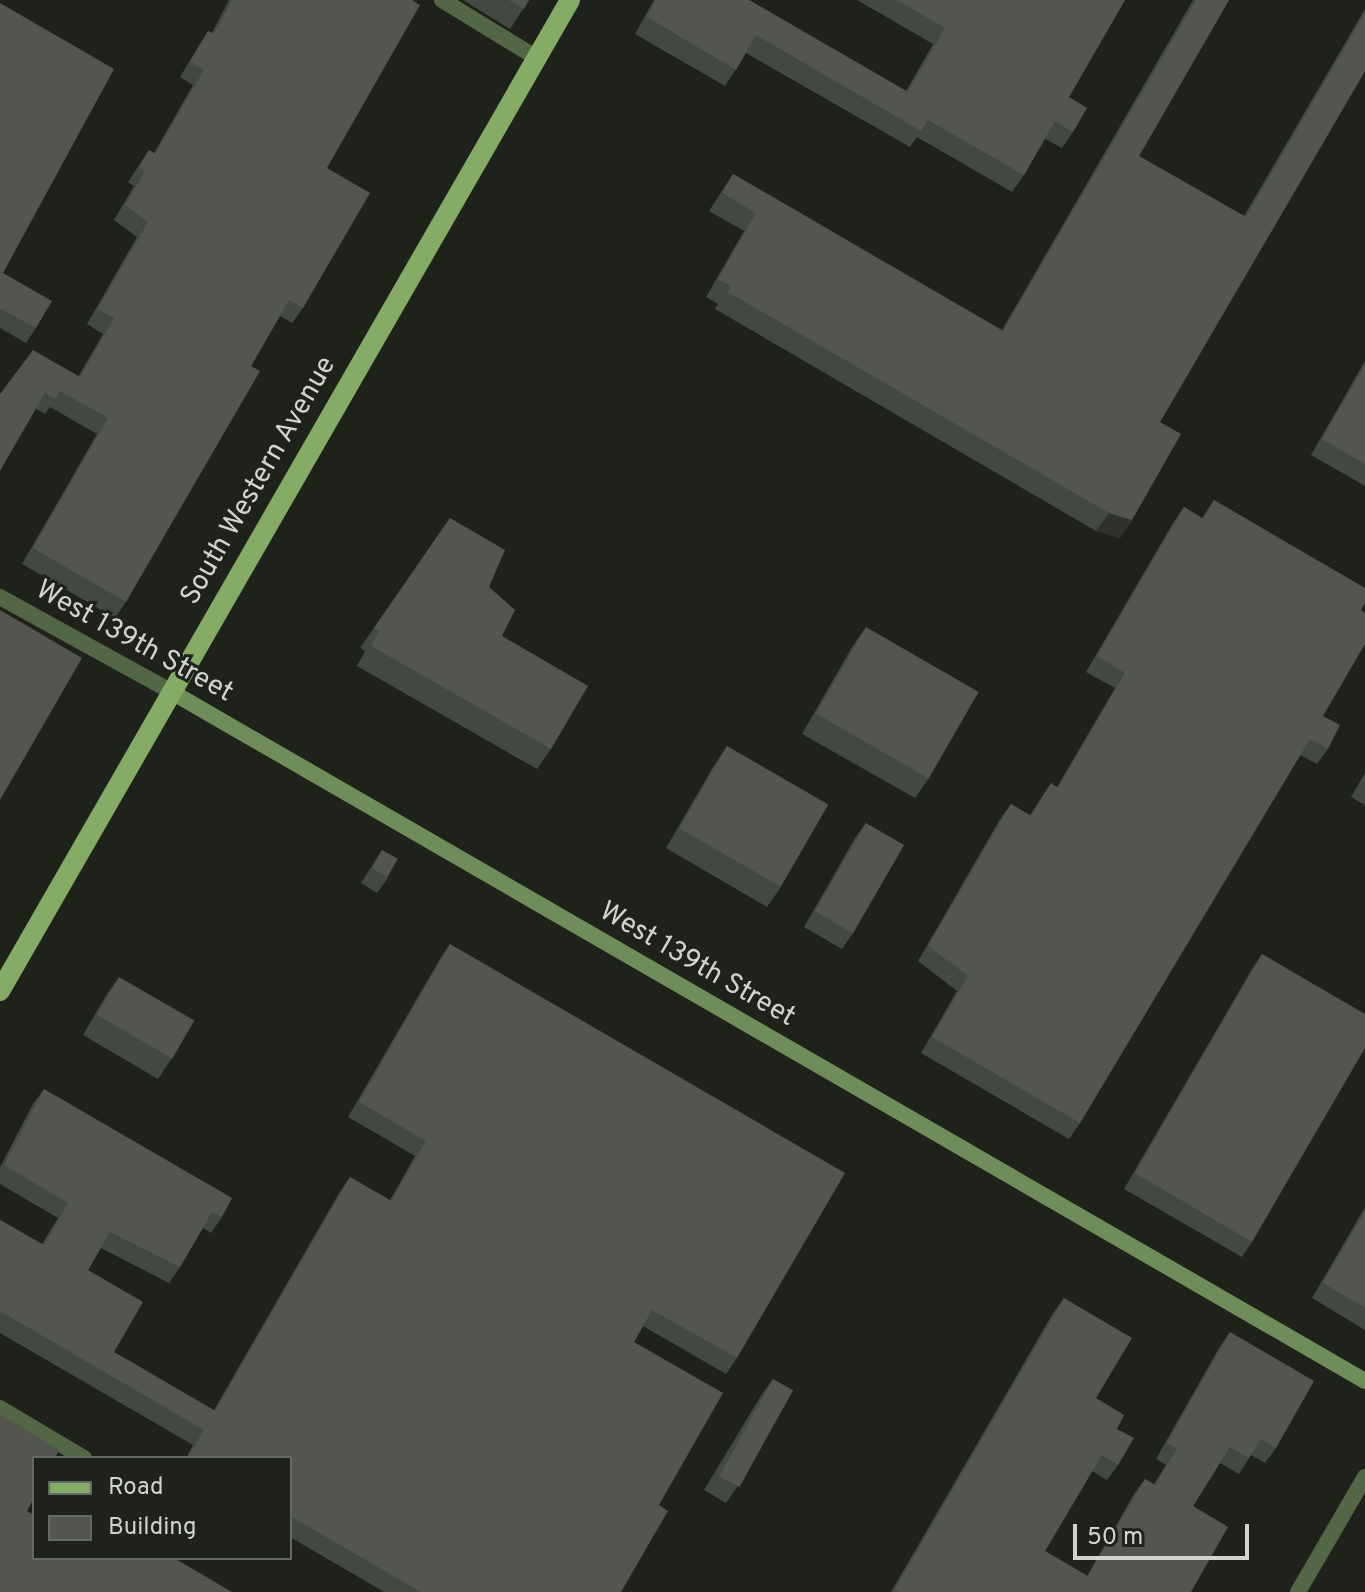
<!DOCTYPE html>
<style>
body{margin:0}
#map{position:relative;width:1365px;height:1592px;overflow:hidden;background:#1e221b;font-family:Overpass,sans-serif}
div>[style]{position:absolute}
[style*='--x']{left:calc(var(--x)*1px);top:calc(var(--y)*1px);width:calc(var(--w)*1px);rotate:calc(var(--a)*1deg)}
.street>*{height:16px;margin:-8px;padding:0 8px;transform-origin:8px;border-radius:8px;background:#536645}
.secondary>*{height:16px;margin:-8px;padding:0 8px;transform-origin:8px;border-radius:8px;background:#6f8d58}
.primary>*{height:20px;margin:-10px;padding:0 10px;transform-origin:10px;border-radius:10px;background:#85ac66}
.wall>*{inset:0;background:#434840}
.shaded-wall>*{inset:0;background:#2e322b}
.building>*{inset:0;background:#52564f;transform-origin:0 0}
span{translate:-50% -50%;white-space:nowrap;text-align:center;line-height:1.15;-webkit-text-stroke:6px #1e221b;paint-order:stroke}
.street-label{font-size:28px;color:#d0d3ce}
.legend{position:absolute;left:32px;top:1456px;width:260px;height:104px;box-sizing:border-box;background:#1e221b;border:2px solid #656963;margin:0;padding:10px 14px;list-style:none;font-size:24px;color:#d0d3ce}
.legend li{display:flex;align-items:center;gap:16px;height:40px}
.legend b{width:40px;border:2px solid #656963}
.scale{position:absolute;left:1073px;top:1524px;width:176px;height:36px;box-sizing:border-box;border:4px solid #d0d3ce;border-top:0;padding-left:10px;font-size:24px;line-height:28px;white-space:nowrap;color:#d0d3ce;-webkit-text-stroke:6px #1e221b;paint-order:stroke}
</style>
<div id="map">
<div class="street">
<i style="--x:442;--y:0;--w:111;--a:31.4"></i>
<i style="--x:0;--y:597;--w:194;--a:28.9"></i>
<i style="--x:0;--y:1408;--w:98;--a:30.8"></i>
<i style="--x:1298;--y:1592;--w:133;--a:-59.8"></i>
</div>
<div class="secondary">
<i style="--x:170;--y:691;--w:1380;--a:30"></i>
</div>
<div class="primary">
<i style="--x:0;--y:991;--w:1143;--a:-60.09"></i>
</div>
<div class="wall">
<i style="clip-path:polygon(229px 0,412px 0,327px 168px,303px 308px,292px 323px,280px 316px,251px 366px,126px 602px,115px 618px,22px 564px,97px 434px,50px 407px,45px 414px,36px 409px,0 394px,78px 377px,103px 334px,87px 324px,137px 237px,114px 220px,134px 186px,128px 182px,149px 150px,154px 153px,193px 85px,180px 77px,198px 47px,208px 31px,212px 33px)"></i>
<i style="clip-path:polygon(463px 0,529px 0,510px 29px)"></i>
<i style="clip-path:polygon(654px 0,749px 0,906px 91px,933px 44px,857px 0,1125px 0,1069px 97px,1073px 132px,1062px 148px,1045px 139px,1024px 175px,1012px 192px,917px 137px,910px 147px,746px 53px,725px 86px,635px 34px)"></i>
<i style="clip-path:polygon(1193px 0,1229px 0,1139px 156px,1244px 216px,1365px 9px,1365px 71px,1160px 422px,1132px 520px,1120px 538px,1096px 531px,715px 309px,718px 304px,706px 297px,744px 231px,709px 211px,733px 174px,1002px 330px)"></i>
<i style="clip-path:polygon(0 3px,3px 273px,36px 328px,26px 343px,0 328px)"></i>
<i style="clip-path:polygon(1365px 361px,1365px 486px,1311px 455px)"></i>
<i style="clip-path:polygon(1214px 500px,1361px 610px,1323px 716px,1328px 749px,1317px 764px,1300px 755px,1080px 1123px,1069px 1139px,921px 1053px,957px 991px,918px 961px,1000px 819px,1011px 804px,1030px 815px,1051px 783px,1057px 787px,1115px 688px,1086px 672px,1173px 523px,1184px 507px,1202px 518px)"></i>
<i style="clip-path:polygon(450px 518px,489px 587px,502px 636px,551px 749px,537px 769px,357px 666px,365px 651px,360px 648px)"></i>
<i style="clip-path:polygon(866px 627px,929px 778px,915px 798px,802px 734px,852px 647px)"></i>
<i style="clip-path:polygon(727px 746px,781px 887px,767px 907px,666px 848px,713px 767px)"></i>
<i style="clip-path:polygon(1365px 773px,1365px 805px,1351px 797px)"></i>
<i style="clip-path:polygon(866px 823px,853px 933px,842px 949px,804px 927px,855px 838px)"></i>
<i style="clip-path:polygon(382px 850px,388px 878px,377px 893px,361px 883px)"></i>
<i style="clip-path:polygon(450px 944px,737px 1358px,726px 1374px,643px 1326px,634px 1342px,659px 1505px,621px 1592px,384px 1592px,290px 1537px,290px 1458px,186px 1458px,193px 1445px,0 1333px,0 1220px,42px 1244px,58px 1218px,0 1184px,0 1167px,33px 1104px,44px 1089px,222px 1217px,211px 1233px,203px 1228px,180px 1267px,169px 1283px,101px 1248px,88px 1270px,114px 1352px,214px 1410px,339px 1193px,350px 1177px,390px 1200px,415px 1156px,348px 1117px,440px 959px)"></i>
<i style="clip-path:polygon(1262px 954px,1252px 1242px,1242px 1257px,1124px 1189px,1252px 969px)"></i>
<i style="clip-path:polygon(119px 977px,172px 1058px,158px 1079px,83px 1035px,105px 997px)"></i>
<i style="clip-path:polygon(1365px 1207px,1365px 1330px,1312px 1298px)"></i>
<i style="clip-path:polygon(1064px 1298px,1096px 1398px,1117px 1429px,1118px 1465px,1107px 1480px,1092px 1471px,1045px 1551px,1087px 1576px,1134px 1494px,1145px 1479px,1154px 1484px,1166px 1465px,1156px 1459px,1219px 1348px,1230px 1332px,1276px 1448px,1265px 1463px,1251px 1455px,1239px 1474px,1220px 1463px,1193px 1506px,1191px 1592px,891px 1592px,1053px 1313px)"></i>
<i style="clip-path:polygon(773px 1379px,737px 1487px,726px 1503px,704px 1490px,762px 1394px)"></i>
</div>
<div class="shaded-wall">
<i style="clip-path:polygon(1109px 513px,1132px 520px,1120px 538px,1096px 531px)"></i>
</div>
<div class="building">
<i style="clip-path:polygon(232px 0,412px 0,420px 5px,327px 168px,370px 193px,303px 308px,289px 300px,251px 366px,260px 371px,126px 602px,33px 548px,108px 418px,60px 391px,56px 399px,45px 393px,0 471px,0 394px,33px 350px,80px 377px,114px 318px,98px 309px,148px 222px,125px 205px,145px 171px,139px 167px,149px 150px,155px 154px,204px 70px,190px 62px,208px 31px,214px 34px)"></i>
<i style="clip-path:polygon(509px 0,529px 0,524px 9px)"></i>
<i style="clip-path:polygon(656px 0,749px 0,908px 92px,945px 28px,897px 0,1125px 0,1069px 97px,1087px 108px,1073px 132px,1055px 121px,1024px 175px,928px 120px,921px 131px,756px 35px,736px 70px,647px 17px)"></i>
<i style="clip-path:polygon(1196px 0,1229px 0,1139px 156px,1246px 217px,1365px 13px,1365px 71px,1160px 422px,1181px 434px,1132px 520px,1109px 513px,728px 292px,731px 286px,718px 279px,756px 213px,722px 193px,733px 174px,1003px 331px)"></i>
<i style="clip-path:polygon(0 3px,114px 69px,3px 273px,52px 301px,36px 328px,1px 309px,0 310px)"></i>
<i style="clip-path:polygon(1365px 365px,1365px 464px,1322px 439px)"></i>
<i style="clip-path:polygon(1214px 500px,1365px 588px,1365px 603px,1361px 610px,1365px 613px,1365px 644px,1323px 716px,1340px 725px,1328px 749px,1310px 739px,1080px 1123px,932px 1037px,968px 976px,928px 946px,1011px 804px,1031px 816px,1051px 783px,1058px 788px,1125px 673px,1097px 656px,1184px 507px,1203px 519px)"></i>
<i style="clip-path:polygon(450px 518px,505px 550px,489px 587px,515px 610px,502px 636px,588px 686px,551px 749px,371px 646px,379px 631px,374px 628px)"></i>
<i style="clip-path:polygon(0 610px,82px 658px,0 800px)"></i>
<i style="left:866px;top:627px;width:130px;height:100px;rotate:30deg"></i>
<i style="left:727px;top:746px;width:117px;height:95px;rotate:30deg"></i>
<i style="left:866px;top:823px;width:44px;height:102px;rotate:30deg"></i>
<i style="left:382px;top:850px;width:18px;height:21px;rotate:29deg"></i>
<i style="clip-path:polygon(450px 944px,845px 1173px,737px 1358px,652px 1310px,634px 1342px,723px 1393px,659px 1505px,668px 1511px,621px 1592px,421px 1592px,290px 1516px,290px 1458px,190px 1458px,188px 1457px,204px 1430px,0 1311px,0 1220px,44px 1245px,68px 1203px,4px 1165px,44px 1089px,232px 1198px,222px 1217px,212px 1212px,180px 1267px,110px 1232px,88px 1270px,143px 1302px,114px 1352px,215px 1411px,350px 1177px,391px 1201px,426px 1141px,359px 1102px)"></i>
<i style="clip-path:polygon(1262px 954px,1365px 1014px,1365px 1048px,1252px 1242px,1135px 1173px)"></i>
<i style="left:119px;top:977px;width:87px;height:44px;rotate:30deg"></i>
<i style="clip-path:polygon(1365px 1211px,1365px 1308px,1323px 1283px)"></i>
<i style="clip-path:polygon(1064px 1298px,1132px 1338px,1096px 1398px,1124px 1415px,1117px 1429px,1134px 1438px,1118px 1465px,1102px 1455px,1045px 1551px,1088px 1576px,1145px 1479px,1155px 1485px,1177px 1449px,1167px 1443px,1230px 1332px,1314px 1381px,1276px 1448px,1261px 1439px,1249px 1458px,1230px 1447px,1193px 1506px,1228px 1527px,1191px 1592px,900px 1592px,895px 1589px)"></i>
<i style="left:773px;top:1379px;width:23px;height:111px;rotate:29deg"></i>
<i style="clip-path:polygon(0 1414px,59px 1450px,55px 1458px,34px 1458px,34px 1498px,27px 1511px,34px 1515px,34px 1558px,174px 1558px,232px 1592px,0 1592px)"></i>
</div>
<div class="street-label">
<span style="left:259px;top:481px;rotate:-60deg">South Western Avenue</span>
<span style="left:134px;top:642px;rotate:29deg">West 139th Street</span>
<span style="left:697px;top:965px;rotate:30deg">West 139th Street</span>
</div>
<ul class="legend">
<li><b style="height:10px;background:#85ac66"></b>Road</li>
<li><b style="height:22px;background:#52564f"></b>Building</li>
</ul>
<div class="scale">50 m</div>
</div>
